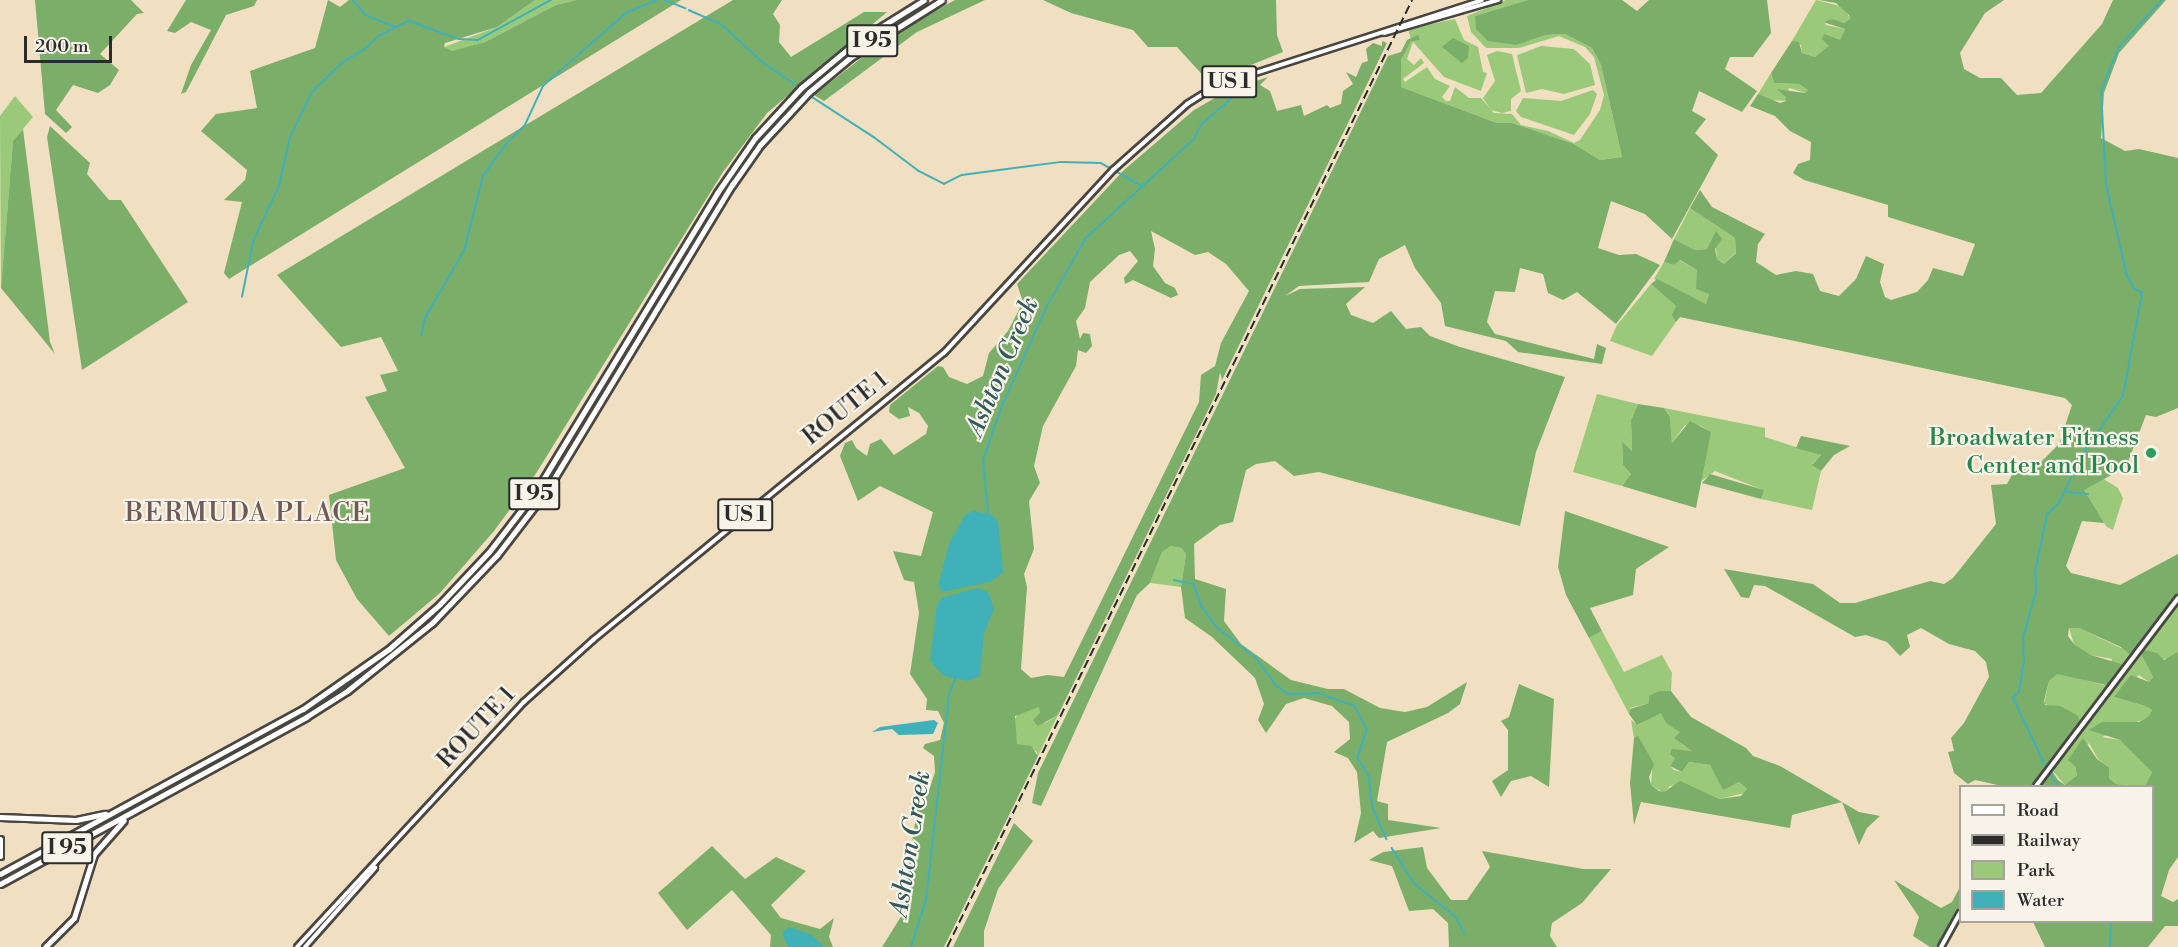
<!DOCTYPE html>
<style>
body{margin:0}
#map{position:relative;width:2178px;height:947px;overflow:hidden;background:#f0dfc1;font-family:"Libre Bodoni",serif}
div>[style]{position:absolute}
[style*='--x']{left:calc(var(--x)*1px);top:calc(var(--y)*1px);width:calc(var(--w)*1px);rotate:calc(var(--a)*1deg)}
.green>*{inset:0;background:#9aca79}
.forest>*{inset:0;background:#7bae69}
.water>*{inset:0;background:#40b1b9}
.stream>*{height:1.5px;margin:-0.75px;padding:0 0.75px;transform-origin:0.75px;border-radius:0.75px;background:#40b1b9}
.roads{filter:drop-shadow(2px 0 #494642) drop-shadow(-2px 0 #494642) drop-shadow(0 2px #494642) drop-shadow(0 -2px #494642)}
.major>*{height:4px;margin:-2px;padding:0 2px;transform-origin:2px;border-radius:2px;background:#fff}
.highway>*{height:5px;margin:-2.5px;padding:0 2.5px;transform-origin:2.5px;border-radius:2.5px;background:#fff}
.rail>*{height:1.5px;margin-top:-0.75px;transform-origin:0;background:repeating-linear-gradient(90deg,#2b2b2b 0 9px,transparent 0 13.5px)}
.dots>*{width:16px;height:16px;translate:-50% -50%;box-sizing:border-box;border:3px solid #f7f3e8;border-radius:50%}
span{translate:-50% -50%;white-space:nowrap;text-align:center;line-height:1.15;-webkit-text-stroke:4.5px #f7f3e8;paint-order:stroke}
.shield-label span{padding:2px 4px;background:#f7f3e8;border:2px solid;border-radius:4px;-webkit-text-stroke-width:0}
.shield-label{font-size:22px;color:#2b2b2b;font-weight:700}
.street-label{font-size:24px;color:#2b2b2b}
.leisure-label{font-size:24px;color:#27864d}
.right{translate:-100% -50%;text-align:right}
.water-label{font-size:26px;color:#325a5d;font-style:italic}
.neighbourhood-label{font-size:26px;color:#6f5a58;letter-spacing:1.5px}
.legend{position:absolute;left:1959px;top:785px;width:195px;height:138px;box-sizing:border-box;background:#f7f3e8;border:2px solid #a5a39c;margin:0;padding:8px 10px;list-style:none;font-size:18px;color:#2b2b2b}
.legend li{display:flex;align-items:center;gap:12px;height:30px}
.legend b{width:30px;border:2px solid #a5a39c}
.scale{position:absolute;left:24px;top:36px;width:88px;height:27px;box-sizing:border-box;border:3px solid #2b2b2b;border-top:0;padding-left:8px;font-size:18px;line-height:21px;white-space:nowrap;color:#2b2b2b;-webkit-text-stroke:4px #f7f3e8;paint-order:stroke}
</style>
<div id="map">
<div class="green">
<i style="clip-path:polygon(535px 0,576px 0,556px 5px,485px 42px,452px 52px,444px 47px,497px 27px)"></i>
<i style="clip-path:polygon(1506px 0,1528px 0,1475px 16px,1517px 45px,1546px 35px,1565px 34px,1592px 48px,1601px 65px,1622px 157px,1600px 160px,1574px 144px,1512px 123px,1497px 123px,1401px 87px,1401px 60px,1411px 40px,1408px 29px,1455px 19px,1464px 40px,1478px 47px,1483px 72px,1487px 73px,1481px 91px,1444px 77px,1413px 42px,1407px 59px,1414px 65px,1421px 58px,1424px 63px,1403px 79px,1405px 82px,1427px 67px,1435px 79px,1450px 86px,1442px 97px,1446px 101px,1450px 101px,1455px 87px,1469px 98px,1481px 98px,1494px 113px,1512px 114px,1521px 125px,1548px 131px,1574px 143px,1580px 140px,1600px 110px,1604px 95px,1594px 57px,1585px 47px,1559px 36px,1519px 48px,1486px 48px,1471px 32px,1467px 16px)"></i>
<i style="clip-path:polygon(1816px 0,1844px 7px,1850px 19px,1844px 23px,1824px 21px,1826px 25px,1845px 29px,1840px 40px,1827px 42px,1829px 47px,1815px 57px,1802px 53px,1801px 45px,1792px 41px)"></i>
<i style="clip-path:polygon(1541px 46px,1574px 49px,1590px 64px,1595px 85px,1564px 94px,1542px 89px,1526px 93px,1517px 55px)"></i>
<i style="clip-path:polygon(1497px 51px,1512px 54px,1521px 91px,1511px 99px,1511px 111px,1502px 113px,1491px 110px,1483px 98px,1495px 81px,1487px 55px)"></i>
<i style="clip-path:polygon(1771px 73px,1774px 83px,1799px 84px,1808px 90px,1806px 93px,1789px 88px,1786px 101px,1768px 100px,1758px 94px)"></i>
<i style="clip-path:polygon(1593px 90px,1597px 94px,1590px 114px,1574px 135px,1521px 117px,1516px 111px,1523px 98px,1561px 101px)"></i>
<i style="clip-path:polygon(15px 96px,33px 117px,13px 141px,1px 288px,0 116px)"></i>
<i style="clip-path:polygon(1690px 208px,1735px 238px,1736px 252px,1724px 264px,1717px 259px,1715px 238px,1707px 249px,1695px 250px,1674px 239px)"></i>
<i style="clip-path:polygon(1679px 260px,1697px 270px,1697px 289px,1709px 294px,1706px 304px,1654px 279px,1664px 262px,1674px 265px)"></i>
<i style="clip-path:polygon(1651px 284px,1676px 306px,1676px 322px,1652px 356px,1610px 341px,1617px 325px)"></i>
<i style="clip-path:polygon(1597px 394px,1638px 404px,1631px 420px,1632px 451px,1622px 441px,1623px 465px,1631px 474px,1622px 486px,1573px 472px)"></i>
<i style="clip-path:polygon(1664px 408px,1765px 428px,1765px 437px,1821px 455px,1812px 464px,1821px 471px,1812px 510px,1761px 499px,1763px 490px,1715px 471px,1700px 482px,1710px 432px,1701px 426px,1685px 425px,1672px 443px,1670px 417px)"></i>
<i style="clip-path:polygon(2102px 478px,2118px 488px,2123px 498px,2113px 530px,2107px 527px,2084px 496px,2083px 490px)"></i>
<i style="clip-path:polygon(1169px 546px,1181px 548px,1186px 554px,1181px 587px,1150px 583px,1162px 551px)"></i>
<i style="clip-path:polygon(2178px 598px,2178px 652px,2172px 658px,2145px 661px,2153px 677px,2149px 682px,2139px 675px,2114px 697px,2145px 706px,2152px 710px,2149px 717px,2102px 737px,2120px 740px,2146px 762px,2152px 772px,2145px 786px,2116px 784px,2109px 778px,2109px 767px,2098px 759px,2089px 743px,2075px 766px,2077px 775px,2065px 785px,2050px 768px,2069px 712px,2044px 704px,2049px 681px,2057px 673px,2104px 685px,2112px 659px,2091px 655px,2074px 644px,2069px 628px,2079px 628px,2121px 648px)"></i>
<i style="clip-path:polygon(1602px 631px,1624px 672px,1662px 655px,1672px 673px,1671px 691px,1659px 691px,1649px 703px,1630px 708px,1629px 714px,1589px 638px)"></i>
<i style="clip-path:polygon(1039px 707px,1045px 723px,1058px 715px,1038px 756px,1036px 751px,1017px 744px,1014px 721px,1019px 712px)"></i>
<i style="clip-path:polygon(1657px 713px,1661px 713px,1681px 732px,1678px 734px,1683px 745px,1692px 750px,1675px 758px,1670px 766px,1674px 770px,1682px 772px,1689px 762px,1710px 765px,1723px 789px,1739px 782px,1747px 789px,1745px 793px,1719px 799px,1684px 785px,1670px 786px,1664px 793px,1651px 785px,1652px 771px,1638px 737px,1634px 738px,1631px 720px,1638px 725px)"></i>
</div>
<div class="forest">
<i style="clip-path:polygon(35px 0,131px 0,144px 13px,137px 14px,100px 54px,119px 70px,110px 85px,98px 93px,73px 85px,56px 110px,72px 127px,66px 133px,45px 114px)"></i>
<i style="clip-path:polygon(186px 0,257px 0,254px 6px,226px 15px,186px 92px,181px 94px,191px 65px,211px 30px,191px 22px,175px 33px,167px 31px)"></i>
<i style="clip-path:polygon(328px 0,340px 7px,349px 0,535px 0,497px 27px,445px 43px,444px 47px,452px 51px,485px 42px,556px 5px,576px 0,681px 0,229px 279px,224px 273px,242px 202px,224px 200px,245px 180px,247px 170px,201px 131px,216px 114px,257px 108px,250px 71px,315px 48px)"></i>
<i style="clip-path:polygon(733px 0,782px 0,773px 14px,780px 25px,779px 42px,791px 57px,864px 12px,887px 12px,767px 113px,723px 172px,535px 475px,494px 531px,440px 593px,389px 636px,357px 599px,336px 560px,329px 495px,405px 468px,365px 397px,387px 391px,380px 375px,398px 371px,381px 337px,341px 347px,277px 275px)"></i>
<i style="clip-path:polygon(955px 0,985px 0,917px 32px,824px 101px,814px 95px,887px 38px)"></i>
<i style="clip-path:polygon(1043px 0,1276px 0,1277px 35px,1283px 52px,1209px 82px,1177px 47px,1148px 47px,1133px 30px,1071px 13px)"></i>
<i style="clip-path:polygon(1528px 0,1622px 0,1637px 11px,1649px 0,1767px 0,1771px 33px,1753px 57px,1730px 57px,1725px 69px,1757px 91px,1742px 112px,1699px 91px,1692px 111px,1706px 119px,1695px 133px,1718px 155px,1672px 239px,1645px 214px,1611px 201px,1598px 248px,1619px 255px,1636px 254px,1660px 265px,1616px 324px,1577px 292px,1563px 300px,1548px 293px,1543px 274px,1520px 268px,1515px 292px,1495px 291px,1487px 322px,1495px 334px,1594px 359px,1597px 344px,1606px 348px,1602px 364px,1518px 352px,1506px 341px,1445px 326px,1441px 303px,1415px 268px,1405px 245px,1379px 259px,1369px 282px,1299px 286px,1285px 296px,1300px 289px,1365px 287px,1346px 304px,1351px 315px,1373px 323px,1391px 311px,1406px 329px,1421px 327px,1430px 336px,1460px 347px,1565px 377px,1536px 452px,1520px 526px,1319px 472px,1294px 476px,1275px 461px,1256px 464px,1246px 470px,1233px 522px,1220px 525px,1194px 544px,1195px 579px,1226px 589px,1224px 621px,1241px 644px,1291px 680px,1328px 689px,1344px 689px,1380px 708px,1405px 712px,1427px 707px,1467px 682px,1460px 704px,1448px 713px,1387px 742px,1377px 801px,1388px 804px,1388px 820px,1441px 828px,1379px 838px,1373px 831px,1354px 843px,1361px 813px,1357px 772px,1348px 758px,1334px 752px,1350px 739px,1349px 722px,1332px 706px,1304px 698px,1286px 704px,1266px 733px,1258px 720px,1264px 704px,1255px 678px,1212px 637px,1185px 618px,1181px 587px,1186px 554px,1181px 548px,1170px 546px,1162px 552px,1150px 583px,1137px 595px,1041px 806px,1032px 803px,1038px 773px,1388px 56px,1401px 52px,1407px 40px,1418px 35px,1420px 40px,1411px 41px,1401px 60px,1401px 87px,1497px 123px,1512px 123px,1574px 144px,1600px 160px,1622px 157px,1601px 65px,1592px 48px,1565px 34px,1546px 35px,1517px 45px,1488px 41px,1476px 29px,1475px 16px)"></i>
<i style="clip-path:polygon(1819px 0,2004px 0,1985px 13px,1960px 53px,1964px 69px,1980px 78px,2001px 78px,2017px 95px,2041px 93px,2102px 24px,2113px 0,2166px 0,2119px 53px,2104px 93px,2101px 138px,2125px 151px,2139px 149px,2178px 158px,2178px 408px,2156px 417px,2146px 415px,2126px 467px,2084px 490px,2104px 523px,2082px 521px,2066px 566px,2071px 573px,2120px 585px,2178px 554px,2178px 598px,2140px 649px,2157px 653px,2164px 660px,2178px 652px,2178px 857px,2169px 870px,2161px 896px,2173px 902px,2178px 899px,2178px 926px,2165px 926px,2148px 947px,2045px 947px,2033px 922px,2152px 922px,2152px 786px,2145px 786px,2152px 772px,2120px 740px,2089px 730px,2102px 722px,2139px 722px,2149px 716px,2152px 710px,2145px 706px,2114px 697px,2131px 675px,2149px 682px,2153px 677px,2139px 650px,2133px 657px,2121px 647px,2079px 628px,2069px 628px,2068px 636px,2074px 644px,2091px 655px,2121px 664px,2123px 670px,2111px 686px,2057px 674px,2049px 681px,2044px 701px,2045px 705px,2060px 706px,2077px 715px,2082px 724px,2050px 768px,2058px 780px,2065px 785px,2077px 775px,2075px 766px,2068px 760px,2083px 738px,2097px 759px,2109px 767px,2109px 778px,2116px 784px,2140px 786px,2002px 786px,1975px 780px,1968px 784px,1954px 773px,1948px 752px,1954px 751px,1951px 738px,1964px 723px,1989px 677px,1986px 662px,1975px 651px,1949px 644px,1921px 628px,1907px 635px,1910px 647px,1900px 656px,1887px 642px,1866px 635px,1855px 637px,1765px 586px,1754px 585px,1749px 598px,1741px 597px,1724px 569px,1813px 584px,1840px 603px,1855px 603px,1930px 581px,1944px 584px,1953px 578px,1996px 524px,1991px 485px,2007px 484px,2015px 469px,2035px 468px,2059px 444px,2072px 405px,2065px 398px,1680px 317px,1676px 322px,1672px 315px,1676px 306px,1651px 284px,1657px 279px,1706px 304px,1709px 294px,1696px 289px,1697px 270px,1680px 260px,1674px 265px,1664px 262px,1674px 239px,1695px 250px,1707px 249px,1716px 231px,1722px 239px,1715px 249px,1717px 259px,1724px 264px,1736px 253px,1735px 238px,1690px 208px,1700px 190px,1712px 207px,1765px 234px,1758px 244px,1756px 262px,1776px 275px,1796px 271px,1813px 274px,1820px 291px,1839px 296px,1856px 279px,1866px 256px,1884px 264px,1880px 282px,1885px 297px,1891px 300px,1917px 292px,1928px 280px,1933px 268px,1963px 276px,1975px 244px,1888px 217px,1888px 205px,1804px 180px,1793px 173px,1798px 164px,1810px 160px,1811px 142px,1790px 131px,1775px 116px,1750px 106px,1758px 94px,1780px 103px,1786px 101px,1786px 97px,1777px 89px,1805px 93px,1808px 90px,1799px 84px,1774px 83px,1771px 73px,1792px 41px,1799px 42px,1802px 53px,1815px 57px,1829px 46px,1822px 39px,1824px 34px,1840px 40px,1845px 29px,1823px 22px,1833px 19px,1844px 23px,1850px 19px,1849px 15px,1836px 3px)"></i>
<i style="clip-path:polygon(1453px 38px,1469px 46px,1468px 58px,1462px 63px,1442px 47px)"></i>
<i style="clip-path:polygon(evenodd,1382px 41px,1387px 43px,1374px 70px,1222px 380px,1220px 372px,1216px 394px,1058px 715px,1038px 726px,1033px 720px,1040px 713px,1039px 707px,1015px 716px,1017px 744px,1031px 746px,1038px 756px,944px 947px,882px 947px,907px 907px,899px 900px,905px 889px,918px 803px,928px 794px,935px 772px,934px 756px,923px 748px,925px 744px,940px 740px,944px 723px,938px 711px,926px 710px,927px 699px,910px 674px,919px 613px,914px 582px,904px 580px,893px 551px,921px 556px,933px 512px,880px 486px,858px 501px,840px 456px,845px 443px,852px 440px,856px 448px,867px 456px,870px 444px,881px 439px,894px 455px,926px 434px,928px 426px,919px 413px,908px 407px,910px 416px,899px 419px,889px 412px,890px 405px,938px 366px,943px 367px,949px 377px,967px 384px,983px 376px,989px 353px,1008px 331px,1023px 302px,1017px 284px,1124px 170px,1194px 110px,1227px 91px,1268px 77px,1260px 85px,1270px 91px,1277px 111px,1301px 105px,1304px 116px,1327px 105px,1330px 108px,1341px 104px,1343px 91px,1353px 84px,1346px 72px,1356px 77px,1362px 63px,1368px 61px,1366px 49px,1373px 43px,1382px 46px,1382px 41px,1151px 231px,1195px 255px,1208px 252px,1226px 264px,1249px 291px,1221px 343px,1215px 366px,1201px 375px,1199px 402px,1064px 677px,1048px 675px,1031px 678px,1021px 669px,1027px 587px,1024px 574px,1034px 549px,1029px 501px,1040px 483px,1034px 466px,1043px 426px,1076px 366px,1078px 350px,1086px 353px,1092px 346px,1090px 334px,1083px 333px,1080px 339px,1076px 321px,1085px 308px,1090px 282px,1119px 255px,1130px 251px,1138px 261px,1124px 278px,1125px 284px,1133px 280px,1171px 298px,1178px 295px,1175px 288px,1165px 283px,1153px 266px,1155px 249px,1151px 231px)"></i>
<i style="clip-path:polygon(50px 126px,90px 163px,87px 174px,109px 200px,121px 200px,188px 302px,82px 370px,47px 137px)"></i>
<i style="clip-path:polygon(23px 129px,50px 342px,55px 354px,1px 288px,13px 141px)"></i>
<i style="clip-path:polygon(1638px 404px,1664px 408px,1670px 417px,1672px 443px,1690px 421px,1711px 432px,1696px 508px,1622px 486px,1631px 474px,1623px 465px,1622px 441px,1632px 451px,1631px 420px)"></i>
<i style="clip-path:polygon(1801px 436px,1850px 446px,1834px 455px,1821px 471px,1812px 465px,1821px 455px,1796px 448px)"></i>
<i style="clip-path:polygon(1710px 474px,1764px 490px,1761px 499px,1702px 483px)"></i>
<i style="clip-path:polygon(1565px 511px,1669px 547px,1636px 569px,1633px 595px,1590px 608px,1602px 631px,1589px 638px,1566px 595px,1558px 567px)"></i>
<i style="clip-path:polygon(1519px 684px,1554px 699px,1549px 787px,1531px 776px,1511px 781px,1501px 797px,1492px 781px,1508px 770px,1508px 730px,1501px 721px,1509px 717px)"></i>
<i style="clip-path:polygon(1659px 691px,1671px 691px,1691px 717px,1746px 748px,1753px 756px,1780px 766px,1859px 812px,1880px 816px,1867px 828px,1859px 845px,1842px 802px,1792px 815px,1790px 828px,1641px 802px,1634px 825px,1630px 783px,1634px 738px,1638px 736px,1654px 764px,1649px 777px,1651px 785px,1659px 791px,1664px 792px,1680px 781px,1719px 799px,1741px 796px,1747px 789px,1739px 782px,1723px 790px,1710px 765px,1689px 762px,1682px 772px,1670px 766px,1675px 758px,1670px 754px,1672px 749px,1692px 751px,1674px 738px,1680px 732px,1666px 723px,1661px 713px,1637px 725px,1629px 714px,1630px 709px,1649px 703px,1649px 696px)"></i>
<i style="clip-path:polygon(1014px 823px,1033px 841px,998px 889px,984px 931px,984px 947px,953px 947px)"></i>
<i style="clip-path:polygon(712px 846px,745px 879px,776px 857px,806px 871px,771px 905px,781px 918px,820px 929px,834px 918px,829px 937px,833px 947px,770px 947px,771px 935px,732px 890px,687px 930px,658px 893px)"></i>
<i style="clip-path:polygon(1423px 847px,1427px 868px,1451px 900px,1467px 900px,1490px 867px,1482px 851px,1583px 869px,1611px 869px,1582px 903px,1552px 923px,1550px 936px,1557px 947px,1449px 947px,1448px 923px,1433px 909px,1409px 911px,1392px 866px,1369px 860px,1383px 852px)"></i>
<i style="clip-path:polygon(1894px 880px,1941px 908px,1952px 902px,1960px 887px,1960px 913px,1941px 947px,1930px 947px,1913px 936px,1919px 917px)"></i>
</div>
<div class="water">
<i style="clip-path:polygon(974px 511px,992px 515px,998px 522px,1003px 572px,990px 582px,942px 592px,938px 586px,949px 544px,965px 515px)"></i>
<i style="clip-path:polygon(978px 588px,988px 592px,994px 609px,984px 633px,980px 676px,968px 681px,944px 676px,930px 661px,937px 604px,943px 597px)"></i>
<i style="clip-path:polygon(934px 720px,938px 723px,933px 734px,899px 735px,892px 729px,872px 732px,880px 727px)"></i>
<i style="clip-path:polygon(789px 927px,812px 935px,824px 947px,788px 947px,782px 933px)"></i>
</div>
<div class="stream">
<i style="--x:353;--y:0;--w:20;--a:49"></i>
<i style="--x:366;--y:15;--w:32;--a:22"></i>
<i style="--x:665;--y:0;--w:22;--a:22"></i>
<i style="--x:689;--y:10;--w:36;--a:24"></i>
<i style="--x:722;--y:25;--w:57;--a:42.1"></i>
<i style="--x:764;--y:63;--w:41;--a:34.1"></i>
<i style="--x:809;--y:95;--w:77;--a:32.9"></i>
<i style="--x:874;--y:137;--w:56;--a:37.1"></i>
<i style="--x:919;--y:171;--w:28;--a:27"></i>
<i style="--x:944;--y:184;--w:20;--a:-27"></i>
<i style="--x:962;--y:175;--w:100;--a:-7.5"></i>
<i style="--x:1061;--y:162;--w:40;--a:1.4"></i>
<i style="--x:1101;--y:163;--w:14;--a:30"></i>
<i style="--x:1114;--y:170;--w:34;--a:30"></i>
<i style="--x:242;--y:297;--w:56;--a:-78.7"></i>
<i style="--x:253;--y:242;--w:62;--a:-65.1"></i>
<i style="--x:279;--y:186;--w:50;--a:-77.3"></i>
<i style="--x:290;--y:137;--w:50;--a:-63.9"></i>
<i style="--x:312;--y:92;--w:43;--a:-44.1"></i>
<i style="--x:343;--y:62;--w:26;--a:-31"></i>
<i style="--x:365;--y:49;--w:19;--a:-43"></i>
<i style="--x:379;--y:36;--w:34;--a:-27"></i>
<i style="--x:409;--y:21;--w:53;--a:19.8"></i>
<i style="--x:459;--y:39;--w:19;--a:3"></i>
<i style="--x:478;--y:40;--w:83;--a:-28.7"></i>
<i style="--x:421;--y:336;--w:18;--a:-77"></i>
<i style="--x:425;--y:318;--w:78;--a:-59.8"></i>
<i style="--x:464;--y:251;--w:77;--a:-75.8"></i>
<i style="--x:483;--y:176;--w:39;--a:-54"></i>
<i style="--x:506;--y:144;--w:27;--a:-45"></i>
<i style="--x:525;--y:125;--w:43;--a:-65.2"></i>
<i style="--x:543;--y:86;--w:111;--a:-41.3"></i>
<i style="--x:626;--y:13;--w:34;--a:-23"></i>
<i style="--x:2067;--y:492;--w:21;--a:5"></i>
<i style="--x:988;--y:513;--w:53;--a:-95.4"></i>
<i style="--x:983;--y:460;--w:57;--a:-70.6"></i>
<i style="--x:1002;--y:406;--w:107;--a:-65.8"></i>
<i style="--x:1046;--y:308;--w:81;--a:-60.3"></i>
<i style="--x:1086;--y:238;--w:147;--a:-42.5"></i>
<i style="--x:1194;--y:139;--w:17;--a:-62"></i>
<i style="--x:1202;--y:124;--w:41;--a:-41.1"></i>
<i style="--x:1233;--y:97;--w:16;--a:-63"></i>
<i style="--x:1174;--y:580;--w:20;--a:11"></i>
<i style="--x:1194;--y:584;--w:24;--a:71"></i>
<i style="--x:1202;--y:607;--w:26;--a:53"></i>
<i style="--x:1218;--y:628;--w:48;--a:38.3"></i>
<i style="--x:1256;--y:658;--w:34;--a:53"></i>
<i style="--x:1276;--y:685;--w:15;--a:37"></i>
<i style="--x:1288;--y:694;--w:30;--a:-2"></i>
<i style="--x:1318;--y:693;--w:39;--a:19"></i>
<i style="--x:1355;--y:706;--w:27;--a:63"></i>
<i style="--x:1367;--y:730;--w:29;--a:108"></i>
<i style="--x:1358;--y:758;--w:21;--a:59"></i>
<i style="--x:1369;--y:776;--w:32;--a:83"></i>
<i style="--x:1373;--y:808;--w:34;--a:66"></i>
<i style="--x:2046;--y:768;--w:77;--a:-115.2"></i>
<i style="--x:2013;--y:698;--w:8;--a:-45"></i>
<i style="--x:2019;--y:692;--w:30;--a:-81"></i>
<i style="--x:2024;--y:662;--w:24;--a:-92"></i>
<i style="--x:2023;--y:638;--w:49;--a:-74.5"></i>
<i style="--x:2036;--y:591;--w:18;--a:-93"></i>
<i style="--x:2035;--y:573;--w:60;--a:-78.5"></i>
<i style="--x:2047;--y:514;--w:16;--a:-43"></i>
<i style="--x:2059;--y:503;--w:55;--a:-63.9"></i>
<i style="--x:2083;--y:454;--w:70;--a:-55.4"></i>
<i style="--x:2123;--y:396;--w:105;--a:-79.5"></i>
<i style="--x:2142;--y:293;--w:9;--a:-153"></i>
<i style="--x:2134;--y:289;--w:15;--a:-118"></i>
<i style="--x:2127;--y:276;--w:93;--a:-103"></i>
<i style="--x:2106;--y:185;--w:94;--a:-93"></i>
<i style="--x:2101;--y:91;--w:48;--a:-67.8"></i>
<i style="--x:2119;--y:47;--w:64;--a:-47.5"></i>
<i style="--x:2050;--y:773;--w:15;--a:58"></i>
<i style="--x:1392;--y:848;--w:41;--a:57.8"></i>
<i style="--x:1414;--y:883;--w:54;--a:39"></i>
<i style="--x:1456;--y:917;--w:19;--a:62"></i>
<i style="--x:911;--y:947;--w:49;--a:-72.3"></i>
<i style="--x:926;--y:900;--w:206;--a:-83.6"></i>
<i style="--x:949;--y:695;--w:19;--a:-69"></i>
<i style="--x:2110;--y:947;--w:25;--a:-88"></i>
</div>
<div class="roads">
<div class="major">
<i style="--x:1384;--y:33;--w:119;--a:-16.1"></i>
<i style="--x:2036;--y:786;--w:236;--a:-52.9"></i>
<i style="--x:297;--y:947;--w:334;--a:-47.2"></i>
<i style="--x:524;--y:702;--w:93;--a:-41.9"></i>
<i style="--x:593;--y:640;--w:453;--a:-39.3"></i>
<i style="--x:944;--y:353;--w:249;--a:-47.3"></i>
<i style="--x:1113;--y:170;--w:99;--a:-41.7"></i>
<i style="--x:1187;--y:104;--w:36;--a:-32"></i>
<i style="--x:1218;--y:85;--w:277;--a:-17.8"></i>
<i style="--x:305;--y:947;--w:106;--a:-48.5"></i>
<i style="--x:1941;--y:947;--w:39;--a:-61"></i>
</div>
<div class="highway">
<i style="--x:0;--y:817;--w:76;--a:2.3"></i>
<i style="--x:76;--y:820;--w:30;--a:-12"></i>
<i style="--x:0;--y:839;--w:17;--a:90"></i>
<i style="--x:0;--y:874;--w:345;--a:-28.6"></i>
<i style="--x:303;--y:709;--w:105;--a:-34.9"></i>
<i style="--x:389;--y:649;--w:68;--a:-41.4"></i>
<i style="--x:440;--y:604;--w:71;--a:-46.7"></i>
<i style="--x:489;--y:552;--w:77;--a:-52.4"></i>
<i style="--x:536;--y:491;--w:349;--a:-58.7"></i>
<i style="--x:717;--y:193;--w:67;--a:-55.4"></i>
<i style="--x:755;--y:138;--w:68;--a:-47.4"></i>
<i style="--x:801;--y:88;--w:70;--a:-39.8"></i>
<i style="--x:855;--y:43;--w:81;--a:-31.9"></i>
<i style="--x:0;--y:884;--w:349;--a:-28.6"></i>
<i style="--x:306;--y:717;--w:49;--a:-32.4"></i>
<i style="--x:347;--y:691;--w:109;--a:-38.7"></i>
<i style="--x:432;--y:623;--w:94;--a:-46.3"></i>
<i style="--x:497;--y:555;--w:82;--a:-52.4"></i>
<i style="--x:547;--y:490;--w:357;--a:-58.8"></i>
<i style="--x:732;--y:185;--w:49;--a:-55"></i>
<i style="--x:760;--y:145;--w:72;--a:-47.2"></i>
<i style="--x:809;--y:92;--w:55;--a:-39.8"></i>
<i style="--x:851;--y:57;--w:107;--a:-32.1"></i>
<i style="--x:45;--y:947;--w:41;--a:-45"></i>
<i style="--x:74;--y:918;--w:67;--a:-72.6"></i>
<i style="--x:94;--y:854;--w:45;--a:-48.6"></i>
</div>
</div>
<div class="rail">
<i style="--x:947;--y:947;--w:1055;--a:-63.85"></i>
</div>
<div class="dots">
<i style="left:2151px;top:453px;background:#2e9e5b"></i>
</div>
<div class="shield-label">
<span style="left:872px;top:41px">I 95</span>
<span style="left:1229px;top:82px">US 1</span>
<span style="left:534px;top:494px">I 95</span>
<span style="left:745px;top:515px">US 1</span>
<span style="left:67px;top:848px">I 95</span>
</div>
<div class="street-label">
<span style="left:846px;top:409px;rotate:-39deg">ROUTE 1</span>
<span style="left:477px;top:728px;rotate:-47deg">ROUTE 1</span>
</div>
<div class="leisure-label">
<span class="right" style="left:2139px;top:453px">Broadwater Fitness<br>Center and Pool</span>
</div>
<div class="water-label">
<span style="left:1003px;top:367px;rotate:-67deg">Ashton Creek</span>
<span style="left:911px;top:844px;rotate:-81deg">Ashton Creek</span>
</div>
<div class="neighbourhood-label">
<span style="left:248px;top:514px">BERMUDA PLACE</span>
</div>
<ul class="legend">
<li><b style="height:8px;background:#fff"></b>Road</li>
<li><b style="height:8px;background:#2b2b2b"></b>Railway</li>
<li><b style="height:16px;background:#9aca79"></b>Park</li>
<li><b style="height:16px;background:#40b1b9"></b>Water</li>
</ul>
<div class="scale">200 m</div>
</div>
